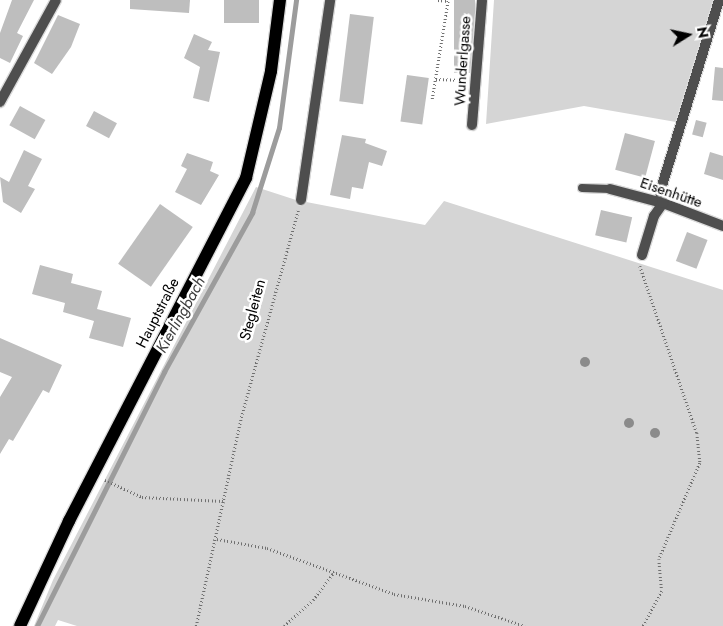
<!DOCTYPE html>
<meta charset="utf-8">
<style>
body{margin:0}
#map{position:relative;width:723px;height:626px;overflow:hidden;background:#fff;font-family:Jost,sans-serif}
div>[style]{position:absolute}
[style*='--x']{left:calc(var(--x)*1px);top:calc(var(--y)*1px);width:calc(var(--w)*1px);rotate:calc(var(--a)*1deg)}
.green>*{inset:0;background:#d5d5d5}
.stream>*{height:4.5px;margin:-2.25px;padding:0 2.25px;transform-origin:2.25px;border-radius:2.25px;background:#9c9c9c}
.building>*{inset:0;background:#bebebe;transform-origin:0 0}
.path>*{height:2.5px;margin-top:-1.25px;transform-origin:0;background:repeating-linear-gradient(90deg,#707070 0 1px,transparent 0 3.5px)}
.roads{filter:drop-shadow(1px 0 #dbdbdb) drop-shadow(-1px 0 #dbdbdb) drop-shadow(0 1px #dbdbdb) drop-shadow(0 -1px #dbdbdb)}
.lane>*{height:8px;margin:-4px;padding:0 4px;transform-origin:4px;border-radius:4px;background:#4e4e4e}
.street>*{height:10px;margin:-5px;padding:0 5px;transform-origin:5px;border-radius:5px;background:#4e4e4e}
.primary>*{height:12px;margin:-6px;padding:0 6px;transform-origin:6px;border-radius:6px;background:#000}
.trees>*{width:10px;height:10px;margin:-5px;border-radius:50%;background:#8b8b8b}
span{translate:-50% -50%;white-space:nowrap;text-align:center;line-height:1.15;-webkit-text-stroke:5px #fff;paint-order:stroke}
.street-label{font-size:15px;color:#000}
.water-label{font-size:16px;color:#3d3d3d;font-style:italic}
.north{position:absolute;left:663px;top:10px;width:50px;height:50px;-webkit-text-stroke:4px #fff;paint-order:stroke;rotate:80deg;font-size:14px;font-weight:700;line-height:20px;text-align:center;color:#000}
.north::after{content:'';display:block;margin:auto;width:18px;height:22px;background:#000;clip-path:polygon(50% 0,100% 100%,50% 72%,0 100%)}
</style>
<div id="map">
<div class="green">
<i style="clip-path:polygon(494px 0,713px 0,676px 122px,584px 106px,486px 124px)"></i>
<i style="clip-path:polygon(256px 187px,296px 200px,425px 225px,444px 201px,723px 290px,723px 626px,77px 626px,58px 620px,55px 626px,34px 626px,53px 580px)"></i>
</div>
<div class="stream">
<i style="--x:37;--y:626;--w:284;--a:-63.4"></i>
<i style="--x:164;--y:372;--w:182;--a:-61"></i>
<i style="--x:252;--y:213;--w:89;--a:-72.4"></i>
<i style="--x:279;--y:128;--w:129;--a:-82.4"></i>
</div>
<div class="building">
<i style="clip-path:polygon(12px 0,34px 0,17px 33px,23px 36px,10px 63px,0 58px,0 33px)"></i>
<i style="clip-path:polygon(130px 0,190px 0,189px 13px,130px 9px)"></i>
<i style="left:224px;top:0;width:35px;height:23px"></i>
<i style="left:454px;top:0;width:21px;height:73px"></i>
<i style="left:350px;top:14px;width:24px;height:88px;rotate:7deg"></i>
<i style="clip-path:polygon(58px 15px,80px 24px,71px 47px,52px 74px,34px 63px)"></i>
<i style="clip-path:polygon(194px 34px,212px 42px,208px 50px,220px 52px,209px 102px,193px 98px,200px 67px,184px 58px)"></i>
<i style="clip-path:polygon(715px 67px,723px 68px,723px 101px,712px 100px)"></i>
<i style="left:407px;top:75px;width:22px;height:47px;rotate:8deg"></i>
<i style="left:20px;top:106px;width:29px;height:22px;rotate:29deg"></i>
<i style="left:94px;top:111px;width:26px;height:17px;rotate:28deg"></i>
<i style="left:696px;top:120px;width:11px;height:15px;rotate:15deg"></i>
<i style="left:625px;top:133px;width:31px;height:38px;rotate:15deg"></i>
<i style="clip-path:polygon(342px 135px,366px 139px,365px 143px,387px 151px,382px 166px,369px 162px,363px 189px,352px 187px,350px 199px,330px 195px)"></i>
<i style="clip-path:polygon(24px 150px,42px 159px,28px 186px,35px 189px,21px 213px,3px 202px,0 177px,9px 182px)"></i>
<i style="clip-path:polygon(710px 152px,723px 156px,723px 180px,704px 174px)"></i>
<i style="clip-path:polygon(187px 153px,213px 162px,210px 171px,219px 175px,201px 205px,175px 192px,187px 169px,181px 166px)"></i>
<i style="left:160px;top:204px;width:40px;height:73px;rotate:35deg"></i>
<i style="left:601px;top:210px;width:32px;height:26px;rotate:13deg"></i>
<i style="left:687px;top:232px;width:22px;height:31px;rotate:21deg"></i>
<i style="clip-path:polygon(40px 265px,73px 274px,71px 283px,102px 291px,97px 309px,131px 318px,123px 347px,89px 338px,94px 321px,63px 312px,65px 303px,32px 294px)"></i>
<i style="clip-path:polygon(0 338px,62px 365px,49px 393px,43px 390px,13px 441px,9px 439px,0 454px,0 397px,12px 377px,0 372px)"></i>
</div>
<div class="path">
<i style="--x:438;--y:0;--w:10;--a:6"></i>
<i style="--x:436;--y:79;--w:28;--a:2"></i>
<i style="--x:432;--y:99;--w:100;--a:-80.8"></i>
<i style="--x:640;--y:266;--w:176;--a:71.2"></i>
<i style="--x:697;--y:433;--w:30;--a:84"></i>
<i style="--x:700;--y:463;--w:104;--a:113.1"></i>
<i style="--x:659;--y:559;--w:32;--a:85"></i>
<i style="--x:662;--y:591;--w:40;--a:118"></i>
<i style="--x:105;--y:480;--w:41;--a:24.7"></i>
<i style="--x:142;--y:497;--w:81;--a:2.8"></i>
<i style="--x:217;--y:539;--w:51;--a:10.2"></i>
<i style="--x:267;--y:548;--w:135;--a:19.9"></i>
<i style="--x:394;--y:594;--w:72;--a:9.6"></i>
<i style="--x:465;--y:606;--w:63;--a:18.4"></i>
<i style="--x:196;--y:626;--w:217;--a:-77.8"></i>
<i style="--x:242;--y:414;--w:212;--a:-74.6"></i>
<i style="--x:284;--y:626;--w:39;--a:-42"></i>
<i style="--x:313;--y:600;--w:35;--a:-53"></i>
</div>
<div class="roads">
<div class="lane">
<i style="--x:582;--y:188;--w:28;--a:2"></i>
</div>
<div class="street">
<i style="--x:0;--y:102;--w:116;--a:-61.2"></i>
<i style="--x:472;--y:125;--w:125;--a:-85.4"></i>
<i style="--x:610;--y:189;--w:55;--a:14.8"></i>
<i style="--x:663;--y:203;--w:64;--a:21"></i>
<i style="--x:301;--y:200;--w:202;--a:-81.7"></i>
<i style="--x:642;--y:255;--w:41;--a:-72.9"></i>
<i style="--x:654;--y:216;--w:16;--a:-55"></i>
<i style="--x:663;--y:203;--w:11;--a:-105"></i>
<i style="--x:660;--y:192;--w:201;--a:-72.9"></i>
</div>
<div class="primary">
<i style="--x:20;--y:626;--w:116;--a:-65"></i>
<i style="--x:69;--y:521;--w:386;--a:-62.7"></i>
<i style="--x:246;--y:178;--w:110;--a:-76.8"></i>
<i style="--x:271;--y:71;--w:72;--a:-82.8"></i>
</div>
</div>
<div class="trees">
<i style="left:585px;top:362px"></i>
<i style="left:629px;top:423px"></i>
<i style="left:655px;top:433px"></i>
</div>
<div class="street-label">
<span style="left:463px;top:61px;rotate:-86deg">Wunderlgasse</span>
<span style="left:671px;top:193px;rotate:19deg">Eisenhütte</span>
<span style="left:253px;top:310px;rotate:-75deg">Stegleiten</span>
<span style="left:158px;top:313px;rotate:-63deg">Hauptstraße</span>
</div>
<div class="water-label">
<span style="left:181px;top:315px;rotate:-61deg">Kierlingbach</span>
</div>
<div class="north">N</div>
</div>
